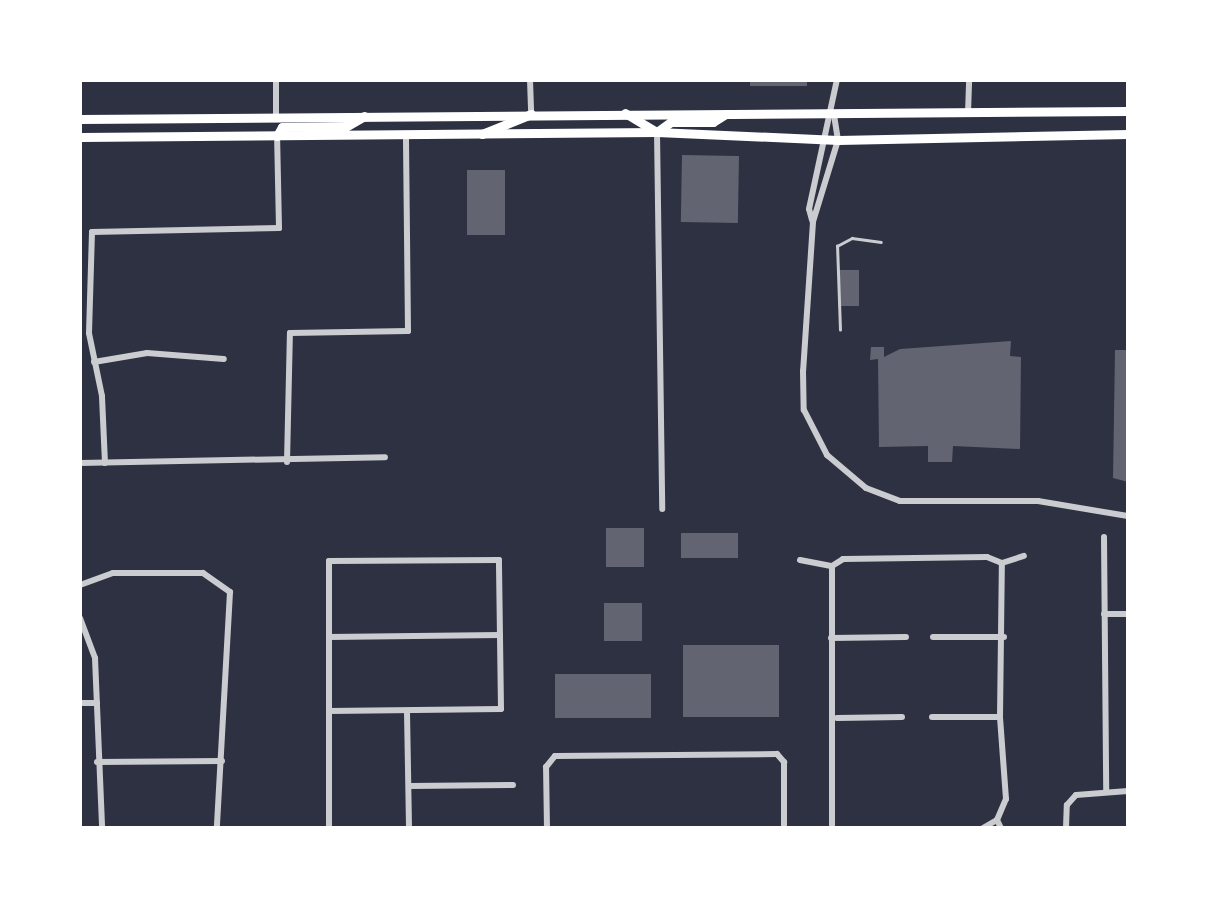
<!DOCTYPE html>
<style>
body{margin:0}
#map{position:relative;width:1208px;height:908px;overflow:hidden;background:#2d3142;font-family:"DejaVu Sans",sans-serif}
div>[style]{position:absolute}
[style*='--x']{left:calc(var(--x)*1px);top:calc(var(--y)*1px);width:calc(var(--w)*1px);rotate:calc(var(--a)*1deg)}
.building>*{inset:0;background:#626471;transform-origin:0 0}
.service>*{height:2.5px;margin:-1.25px;padding:0 1.25px;transform-origin:1.25px;border-radius:1.25px;background:#caccd0}
.minor>*{height:6px;margin:-3px;padding:0 3px;transform-origin:3px;border-radius:3px;background:#caccd0}
.secondary>*{height:9px;margin:-4.5px;padding:0 4.5px;transform-origin:4.5px;border-radius:4.5px;background:#fff}
span{translate:-50% -50%;white-space:nowrap;text-align:center;line-height:1.15;-webkit-text-stroke:5px #fff;paint-order:stroke}
.frame{position:absolute;inset:0;border:82px solid #fff;pointer-events:none}
</style>
<div id="map">
<div class="building">
<i style="left:750px;top:80px;width:57px;height:6px"></i>
<i style="left:682px;top:155px;width:57px;height:67px;rotate:1deg"></i>
<i style="left:467px;top:170px;width:38px;height:65px"></i>
<i style="left:838px;top:270px;width:21px;height:36px"></i>
<i style="clip-path:polygon(1011px 341px,1010px 356px,1021px 357px,1020px 449px,953px 446px,952px 462px,928px 462px,928px 446px,879px 447px,878px 359px,870px 360px,871px 347px,884px 347px,884px 357px,900px 349px)"></i>
<i style="clip-path:polygon(1115px 350px,1128px 350px,1128px 482px,1113px 478px)"></i>
<i style="left:606px;top:528px;width:38px;height:39px"></i>
<i style="left:681px;top:533px;width:57px;height:25px"></i>
<i style="left:604px;top:603px;width:38px;height:38px"></i>
<i style="left:683px;top:645px;width:96px;height:72px"></i>
<i style="left:651px;top:674px;width:44px;height:96px;rotate:90deg"></i>
</div>
<div class="service">
<i style="--x:840;--y:330;--w:84;--a:-92"></i>
<i style="--x:837;--y:246;--w:17;--a:-28"></i>
<i style="--x:852;--y:238;--w:29;--a:8"></i>
</div>
<div class="minor">
<i style="--x:276;--y:80;--w:37;--a:90"></i>
<i style="--x:530;--y:80;--w:34;--a:88"></i>
<i style="--x:968;--y:113;--w:33;--a:-88"></i>
<i style="--x:834;--y:115;--w:25;--a:81"></i>
<i style="--x:838;--y:140;--w:86;--a:107"></i>
<i style="--x:813;--y:222;--w:149;--a:93.8"></i>
<i style="--x:803;--y:371;--w:39;--a:89"></i>
<i style="--x:804;--y:410;--w:51;--a:62.9"></i>
<i style="--x:827;--y:455;--w:51;--a:40.2"></i>
<i style="--x:866;--y:488;--w:36;--a:21"></i>
<i style="--x:900;--y:501;--w:138;--a:0"></i>
<i style="--x:1038;--y:501;--w:91;--a:9.5"></i>
<i style="--x:657;--y:132;--w:377;--a:89.2"></i>
<i style="--x:812;--y:220;--w:11;--a:-105"></i>
<i style="--x:809;--y:209;--w:132;--a:-77.8"></i>
<i style="--x:94;--y:362;--w:54;--a:-9.6"></i>
<i style="--x:147;--y:353;--w:77;--a:4.5"></i>
<i style="--x:287;--y:462;--w:129;--a:-88.7"></i>
<i style="--x:290;--y:333;--w:118;--a:-1"></i>
<i style="--x:408;--y:331;--w:196;--a:-90.6"></i>
<i style="--x:80;--y:463;--w:305;--a:-1.1"></i>
<i style="--x:105;--y:463;--w:67;--a:-92.6"></i>
<i style="--x:102;--y:396;--w:64;--a:-101.7"></i>
<i style="--x:89;--y:333;--w:101;--a:-88.3"></i>
<i style="--x:92;--y:232;--w:187;--a:-1.2"></i>
<i style="--x:279;--y:228;--w:92;--a:-91.2"></i>
<i style="--x:1104;--y:537;--w:254;--a:89.5"></i>
<i style="--x:800;--y:560;--w:33;--a:11"></i>
<i style="--x:832;--y:566;--w:13;--a:-32"></i>
<i style="--x:843;--y:559;--w:144;--a:-0.8"></i>
<i style="--x:987;--y:557;--w:16;--a:22"></i>
<i style="--x:1002;--y:563;--w:23;--a:-18"></i>
<i style="--x:832;--y:566;--w:262;--a:90"></i>
<i style="--x:80;--y:585;--w:35;--a:-20"></i>
<i style="--x:113;--y:573;--w:90;--a:0"></i>
<i style="--x:203;--y:573;--w:33;--a:35"></i>
<i style="--x:230;--y:592;--w:236;--a:93.2"></i>
<i style="--x:1104;--y:614;--w:24;--a:0"></i>
<i style="--x:80;--y:618;--w:43;--a:69.4"></i>
<i style="--x:95;--y:658;--w:170;--a:87.6"></i>
<i style="--x:329;--y:637;--w:171;--a:-0.7"></i>
<i style="--x:933;--y:637;--w:71;--a:0"></i>
<i style="--x:831;--y:638;--w:75;--a:-0.8"></i>
<i style="--x:80;--y:703;--w:17;--a:0"></i>
<i style="--x:329;--y:711;--w:172;--a:-0.7"></i>
<i style="--x:501;--y:709;--w:149;--a:-90.8"></i>
<i style="--x:499;--y:560;--w:170;--a:179.7"></i>
<i style="--x:329;--y:561;--w:267;--a:90"></i>
<i style="--x:407;--y:712;--w:116;--a:89"></i>
<i style="--x:932;--y:717;--w:68;--a:0"></i>
<i style="--x:837;--y:718;--w:65;--a:-0.9"></i>
<i style="--x:97;--y:762;--w:125;--a:-0.5"></i>
<i style="--x:409;--y:786;--w:104;--a:-0.6"></i>
<i style="--x:547;--y:828;--w:61;--a:-90.9"></i>
<i style="--x:546;--y:767;--w:14;--a:-51"></i>
<i style="--x:555;--y:756;--w:222;--a:-0.5"></i>
<i style="--x:777;--y:754;--w:11;--a:49"></i>
<i style="--x:784;--y:762;--w:66;--a:90"></i>
<i style="--x:983;--y:828;--w:16;--a:-30"></i>
<i style="--x:1001;--y:828;--w:9;--a:-117"></i>
<i style="--x:997;--y:820;--w:23;--a:-67"></i>
<i style="--x:1006;--y:799;--w:82;--a:-94.2"></i>
<i style="--x:1000;--y:717;--w:154;--a:-89.3"></i>
<i style="--x:1066;--y:828;--w:23;--a:-88"></i>
<i style="--x:1067;--y:805;--w:13;--a:-48"></i>
<i style="--x:1076;--y:795;--w:52;--a:-4.4"></i>
</div>
<div class="secondary">
<i style="--x:625;--y:113;--w:37;--a:31"></i>
<i style="--x:657;--y:132;--w:17;--a:-36"></i>
<i style="--x:671;--y:122;--w:42;--a:0"></i>
<i style="--x:713;--y:122;--w:15;--a:-32"></i>
<i style="--x:80;--y:119;--w:1048;--a:-0.44"></i>
<i style="--x:482;--y:134;--w:53;--a:-22.2"></i>
<i style="--x:277;--y:136;--w:10;--a:-61"></i>
<i style="--x:282;--y:127;--w:65;--a:-0.9"></i>
<i style="--x:347;--y:126;--w:20;--a:-30"></i>
<i style="--x:80;--y:137;--w:577;--a:-0.5"></i>
<i style="--x:657;--y:132;--w:181;--a:2.5"></i>
<i style="--x:838;--y:140;--w:290;--a:-1.2"></i>
</div>
<div class="frame"></div>
</div>
